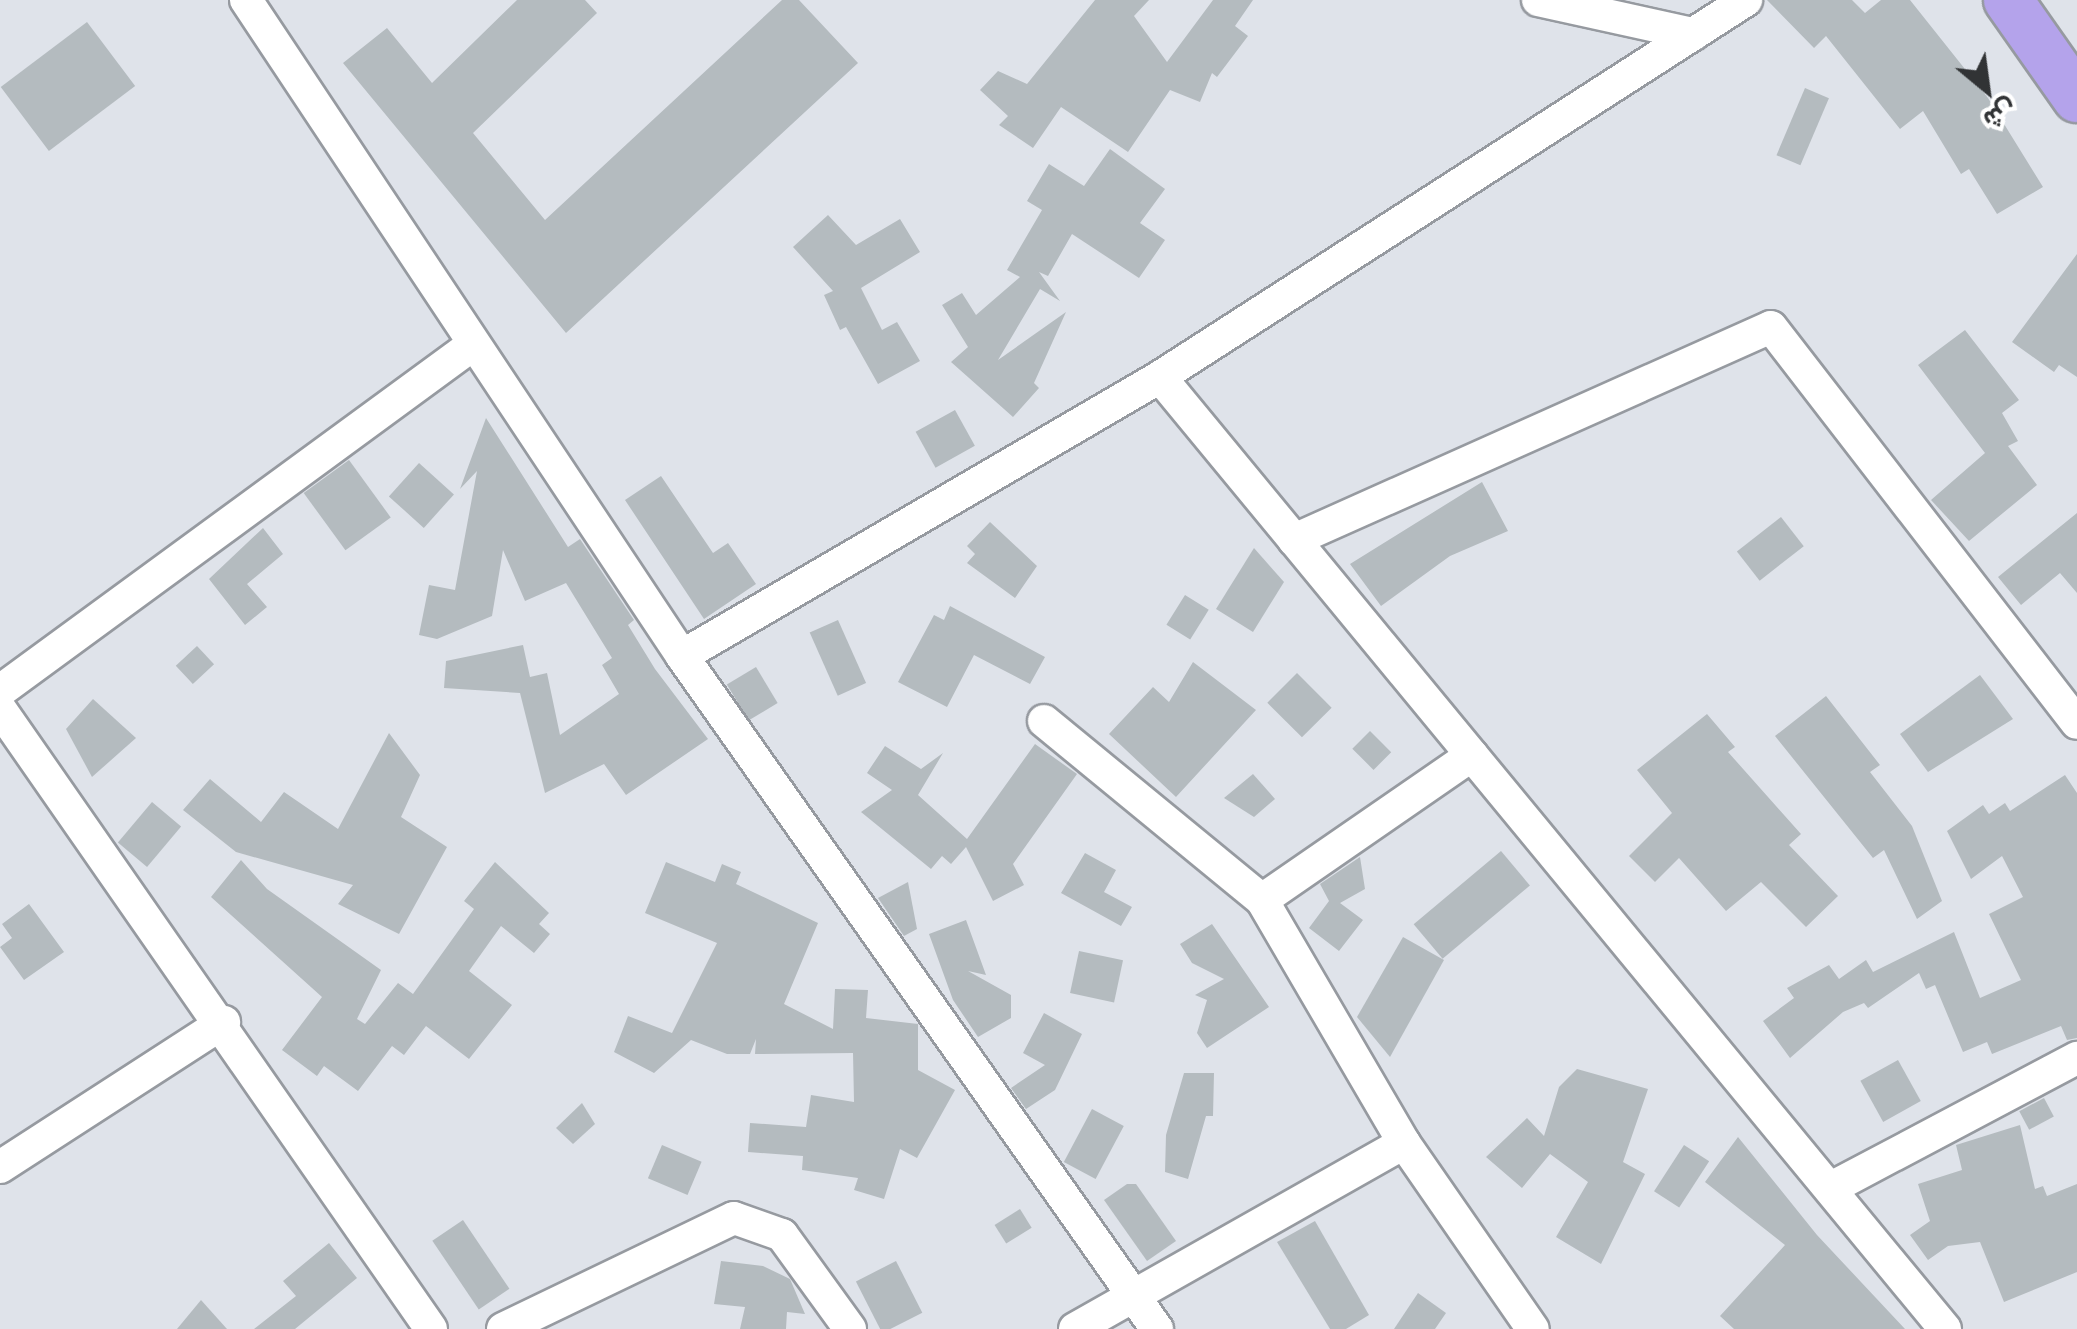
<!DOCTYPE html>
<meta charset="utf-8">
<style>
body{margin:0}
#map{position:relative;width:2077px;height:1329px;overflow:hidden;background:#dfe3ea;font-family:Commissioner,Vazirmatn,sans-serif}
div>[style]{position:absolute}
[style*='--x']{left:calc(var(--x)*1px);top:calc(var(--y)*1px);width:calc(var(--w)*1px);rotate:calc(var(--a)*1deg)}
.building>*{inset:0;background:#b4bbbf;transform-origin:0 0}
.roads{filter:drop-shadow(2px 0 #969aa0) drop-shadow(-2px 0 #969aa0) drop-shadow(0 2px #969aa0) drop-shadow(0 -2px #969aa0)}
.minor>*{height:32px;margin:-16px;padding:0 16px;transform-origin:16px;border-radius:16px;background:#fff}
.highway>*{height:48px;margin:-24px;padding:0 24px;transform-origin:24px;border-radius:24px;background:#b4a3eb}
span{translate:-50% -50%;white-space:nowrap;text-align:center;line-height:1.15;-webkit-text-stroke:8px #fff;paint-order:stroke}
.north{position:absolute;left:1937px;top:40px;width:100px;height:100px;-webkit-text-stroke:8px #fff;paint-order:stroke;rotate:151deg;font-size:28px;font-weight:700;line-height:40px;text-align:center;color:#313335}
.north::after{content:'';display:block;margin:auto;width:35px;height:45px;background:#313335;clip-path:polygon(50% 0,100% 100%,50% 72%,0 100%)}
</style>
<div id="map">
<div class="building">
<i style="clip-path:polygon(517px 0,585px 0,597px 13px,473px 133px,545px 220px,782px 0,799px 0,858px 63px,566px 333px,343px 63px,387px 28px,432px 83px)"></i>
<i style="clip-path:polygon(1095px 0,1149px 0,1134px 16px,1167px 62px,1213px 0,1253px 0,1235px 26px,1248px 36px,1217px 77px,1212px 73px,1200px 102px,1170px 90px,1128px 152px,1061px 107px,1033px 148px,999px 125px,1008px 116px,980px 90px,998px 71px,1027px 84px)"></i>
<i style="clip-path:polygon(1767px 0,1852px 0,1865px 13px,1881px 0,1910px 0,1988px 98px,2043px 187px,1997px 214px,1969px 169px,1961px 174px,1923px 111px,1900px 129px,1826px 36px,1814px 48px)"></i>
<i style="left:87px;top:22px;width:80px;height:108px;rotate:53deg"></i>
<i style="left:1805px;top:88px;width:26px;height:73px;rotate:23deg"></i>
<i style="clip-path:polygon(1110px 149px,1165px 189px,1140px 223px,1165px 240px,1139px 278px,1072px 234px,1048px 276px,1039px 272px,1060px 301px,1040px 289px,998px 360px,1066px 312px,1034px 383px,1039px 388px,1013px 417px,951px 362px,968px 347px,942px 305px,962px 293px,976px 315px,1020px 277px,1007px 270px,1042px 210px,1027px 201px,1049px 164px,1084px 186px)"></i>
<i style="clip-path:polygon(828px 215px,856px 245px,900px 219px,920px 252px,861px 288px,882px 330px,897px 322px,920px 361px,878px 384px,846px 327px,840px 330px,824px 295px,833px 291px,793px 247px)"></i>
<i style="clip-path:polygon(2077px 254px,2077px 377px,2059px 365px,2054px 372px,2012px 342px)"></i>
<i style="clip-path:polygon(1965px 330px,2019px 400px,2002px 413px,2018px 441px,2008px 446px,2037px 485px,1969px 541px,1931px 500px,1985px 453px,1918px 365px)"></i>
<i style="left:955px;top:410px;width:41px;height:45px;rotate:61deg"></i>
<i style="clip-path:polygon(486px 418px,568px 547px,580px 539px,634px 620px,628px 625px,655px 669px,708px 739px,626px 795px,604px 764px,545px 793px,520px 693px,444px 688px,446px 661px,523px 645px,530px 677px,547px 673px,560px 735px,619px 694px,602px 665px,612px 658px,566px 583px,525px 601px,503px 550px,492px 616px,437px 639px,419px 635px,429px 585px,455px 590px,477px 471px,460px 489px)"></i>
<i style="left:349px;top:460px;width:71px;height:56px;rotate:54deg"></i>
<i style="left:419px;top:463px;width:47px;height:45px;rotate:42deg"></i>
<i style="clip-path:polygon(661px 476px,713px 553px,728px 543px,756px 584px,704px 619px,625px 500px)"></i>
<i style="clip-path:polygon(1482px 482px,1508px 531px,1450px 556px,1381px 606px,1350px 564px)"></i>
<i style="clip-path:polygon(2077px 513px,2077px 593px,2060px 573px,2021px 605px,1998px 577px)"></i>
<i style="left:1781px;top:517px;width:37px;height:56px;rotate:52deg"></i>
<i style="clip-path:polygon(990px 522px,1037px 566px,1015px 598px,967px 563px,975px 554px,967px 546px)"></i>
<i style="clip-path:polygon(263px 528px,283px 554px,247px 584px,267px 607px,245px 625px,209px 579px)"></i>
<i style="clip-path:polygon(1254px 548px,1284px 582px,1253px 632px,1216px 609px)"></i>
<i style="left:1185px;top:595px;width:28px;height:35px;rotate:32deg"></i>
<i style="clip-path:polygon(950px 606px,1045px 657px,1030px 684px,974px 655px,947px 707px,898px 682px,934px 615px,944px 620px)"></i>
<i style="left:838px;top:620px;width:69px;height:31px;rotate:66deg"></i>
<i style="left:197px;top:646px;width:25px;height:29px;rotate:47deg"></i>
<i style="clip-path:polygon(1193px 662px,1256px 710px,1176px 797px,1109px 734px,1153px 687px,1169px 702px)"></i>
<i style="left:756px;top:667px;width:42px;height:34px;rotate:59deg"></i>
<i style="left:1297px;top:673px;width:49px;height:42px;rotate:45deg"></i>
<i style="clip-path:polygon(1980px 675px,2013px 719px,1928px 772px,1900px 734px)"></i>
<i style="clip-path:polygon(1826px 696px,1880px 765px,1870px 772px,1912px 826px,1942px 901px,1917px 919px,1884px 850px,1873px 858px,1775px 736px)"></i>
<i style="clip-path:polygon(93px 699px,136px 738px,92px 777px,66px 729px)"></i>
<i style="clip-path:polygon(1707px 714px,1735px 747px,1728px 752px,1801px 834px,1789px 845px,1838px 896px,1806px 927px,1761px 882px,1726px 911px,1679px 858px,1655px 882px,1629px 856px,1672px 813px,1637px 770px)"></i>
<i style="left:1370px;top:731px;width:30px;height:25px;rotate:45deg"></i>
<i style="clip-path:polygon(389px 733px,420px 775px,401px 817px,447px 847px,399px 934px,338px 904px,353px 885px,236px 852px,183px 810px,210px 779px,261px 822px,284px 792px,338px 829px)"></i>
<i style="clip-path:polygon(1035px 744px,1077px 774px,1013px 864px,1024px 885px,993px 901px,966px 847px,951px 864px,942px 856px,931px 869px,861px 812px,892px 790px,867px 773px,885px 746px,921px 769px,943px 753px,918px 795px,967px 839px)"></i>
<i style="clip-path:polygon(1253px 774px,1275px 799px,1254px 817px,1224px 798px)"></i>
<i style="clip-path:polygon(2065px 775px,2077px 793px,2077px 1038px,2067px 1040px,2061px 1026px,1992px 1054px,1987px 1042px,1963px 1052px,1935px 985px,1926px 989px,1919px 973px,1868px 1008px,1864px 1003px,1843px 1012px,1790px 1058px,1763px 1021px,1794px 998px,1787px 988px,1829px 965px,1839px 979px,1866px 960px,1873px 972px,1954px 932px,1980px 998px,2021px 980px,1989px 914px,2023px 897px,2002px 856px,1971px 879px,1947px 831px,1983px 805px,1989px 814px,2005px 803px,2010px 811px)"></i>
<i style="left:152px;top:802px;width:38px;height:53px;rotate:40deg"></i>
<i style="left:1501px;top:851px;width:45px;height:114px;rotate:50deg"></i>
<i style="clip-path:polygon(1085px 853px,1116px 870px,1104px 892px,1132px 907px,1121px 926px,1061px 893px)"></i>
<i style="clip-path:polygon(1360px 857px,1365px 889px,1340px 903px,1363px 920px,1339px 951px,1309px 928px,1329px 901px,1320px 884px)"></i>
<i style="clip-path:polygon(241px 860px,267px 889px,381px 970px,357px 1019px,365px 1024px,398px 983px,413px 994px,474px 909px,464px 901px,495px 862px,549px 913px,539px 924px,550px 934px,534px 953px,501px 926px,469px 971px,512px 1005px,469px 1059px,426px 1026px,404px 1055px,392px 1046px,358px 1091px,324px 1066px,317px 1076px,282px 1050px,322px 997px,211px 897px)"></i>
<i style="clip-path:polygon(666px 862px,715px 882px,722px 864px,741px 872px,736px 884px,818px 923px,784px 1004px,833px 1029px,835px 989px,868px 990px,866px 1018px,918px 1024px,918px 1070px,955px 1090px,917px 1158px,900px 1149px,884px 1199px,854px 1190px,858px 1178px,802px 1170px,803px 1156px,748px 1152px,750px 1123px,806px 1127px,811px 1095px,854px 1102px,853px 1053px,755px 1054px,756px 1039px,750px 1054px,727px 1054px,691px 1040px,654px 1073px,614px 1052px,628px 1016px,672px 1033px,717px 943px,645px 913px)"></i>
<i style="clip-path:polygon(908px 882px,917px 929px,904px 936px,878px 898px)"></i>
<i style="clip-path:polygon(29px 904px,64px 952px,24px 980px,0 947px,12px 938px,2px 924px)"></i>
<i style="clip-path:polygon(966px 920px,986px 975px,968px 971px,1011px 995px,1011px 1018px,978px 1037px,953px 1000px,929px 934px)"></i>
<i style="clip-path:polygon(1212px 924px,1269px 1007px,1207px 1048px,1197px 1033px,1207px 1000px,1195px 995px,1224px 979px,1192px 963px,1180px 944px)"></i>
<i style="clip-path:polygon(1403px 937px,1444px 960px,1390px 1057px,1357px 1017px)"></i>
<i style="left:1079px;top:951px;width:45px;height:43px;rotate:12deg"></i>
<i style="clip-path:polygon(1044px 1013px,1082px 1034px,1055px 1090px,1026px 1109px,1011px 1088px,1045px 1065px,1023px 1053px)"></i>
<i style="left:1898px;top:1060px;width:47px;height:43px;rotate:61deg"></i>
<i style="clip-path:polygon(1577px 1069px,1648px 1089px,1623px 1162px,1645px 1174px,1601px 1264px,1556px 1237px,1588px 1182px,1550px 1154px,1522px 1188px,1486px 1157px,1527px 1118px,1544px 1136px,1559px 1087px)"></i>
<i style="clip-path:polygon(1184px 1073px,1214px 1073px,1213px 1116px,1206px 1116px,1188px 1179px,1165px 1172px,1166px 1135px)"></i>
<i style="left:2044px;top:1098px;width:21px;height:28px;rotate:62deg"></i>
<i style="clip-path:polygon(582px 1103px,595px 1124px,573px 1144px,556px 1128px)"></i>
<i style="left:1092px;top:1109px;width:36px;height:60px;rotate:28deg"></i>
<i style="clip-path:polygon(2020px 1125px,2035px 1189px,2043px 1186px,2047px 1196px,2077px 1184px,2077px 1272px,2004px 1302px,1980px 1242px,1948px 1246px,1928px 1260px,1910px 1235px,1930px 1221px,1918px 1184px,1962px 1170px,1956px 1145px)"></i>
<i style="clip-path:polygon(1738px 1137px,1817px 1235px,1905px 1329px,1734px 1329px,1720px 1316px,1785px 1245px,1705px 1182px)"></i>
<i style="left:662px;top:1145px;width:43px;height:36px;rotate:23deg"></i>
<i style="left:1684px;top:1145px;width:30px;height:55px;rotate:33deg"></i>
<i style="clip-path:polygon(1127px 1184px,1136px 1184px,1176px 1241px,1147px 1261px,1104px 1200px)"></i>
<i style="left:1020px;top:1209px;width:22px;height:30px;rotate:58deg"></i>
<i style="left:463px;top:1220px;width:83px;height:37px;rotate:56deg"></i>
<i style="clip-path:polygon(1315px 1221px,1369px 1315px,1346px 1329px,1330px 1329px,1277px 1242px)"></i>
<i style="clip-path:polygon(329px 1243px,357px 1278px,295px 1329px,254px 1329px,296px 1296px,283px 1281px)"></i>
<i style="clip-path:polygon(721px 1261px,763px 1266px,790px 1279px,805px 1314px,787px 1312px,786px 1329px,740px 1329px,745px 1307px,714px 1304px)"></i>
<i style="left:896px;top:1261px;width:58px;height:45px;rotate:63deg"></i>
<i style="clip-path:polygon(1418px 1293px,1446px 1313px,1435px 1329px,1394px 1329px)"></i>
<i style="clip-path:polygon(201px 1300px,227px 1329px,177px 1329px)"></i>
</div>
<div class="roads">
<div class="minor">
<i style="--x:246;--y:0;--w:788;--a:56.39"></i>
<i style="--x:682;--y:656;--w:824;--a:54.79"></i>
<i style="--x:1538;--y:0;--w:159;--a:12.4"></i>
<i style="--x:1160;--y:377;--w:1234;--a:50.49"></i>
<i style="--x:1294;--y:540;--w:522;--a:-24.06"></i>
<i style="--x:1771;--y:327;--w:500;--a:52.31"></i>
<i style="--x:682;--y:656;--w:553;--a:-30.27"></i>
<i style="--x:1160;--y:377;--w:697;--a:-32.75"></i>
<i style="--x:0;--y:691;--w:584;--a:-36.22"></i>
<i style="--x:0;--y:709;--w:755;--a:55.19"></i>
<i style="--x:1044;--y:721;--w:282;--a:39.4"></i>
<i style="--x:1404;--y:1143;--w:281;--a:-120.3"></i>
<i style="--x:1262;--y:900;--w:255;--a:-34.6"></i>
<i style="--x:0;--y:1167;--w:267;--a:-32.9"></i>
<i style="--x:1833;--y:1187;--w:276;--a:-27.9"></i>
<i style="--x:503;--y:1329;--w:256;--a:-25.7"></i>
<i style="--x:734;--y:1218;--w:51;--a:19.5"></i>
<i style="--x:782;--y:1235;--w:116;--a:54.1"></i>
<i style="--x:1075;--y:1329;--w:378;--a:-29.5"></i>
<i style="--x:1404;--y:1143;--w:226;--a:55.3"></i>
</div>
<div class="highway">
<i style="--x:2008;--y:0;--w:120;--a:54.9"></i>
</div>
</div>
<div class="north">ش</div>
</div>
